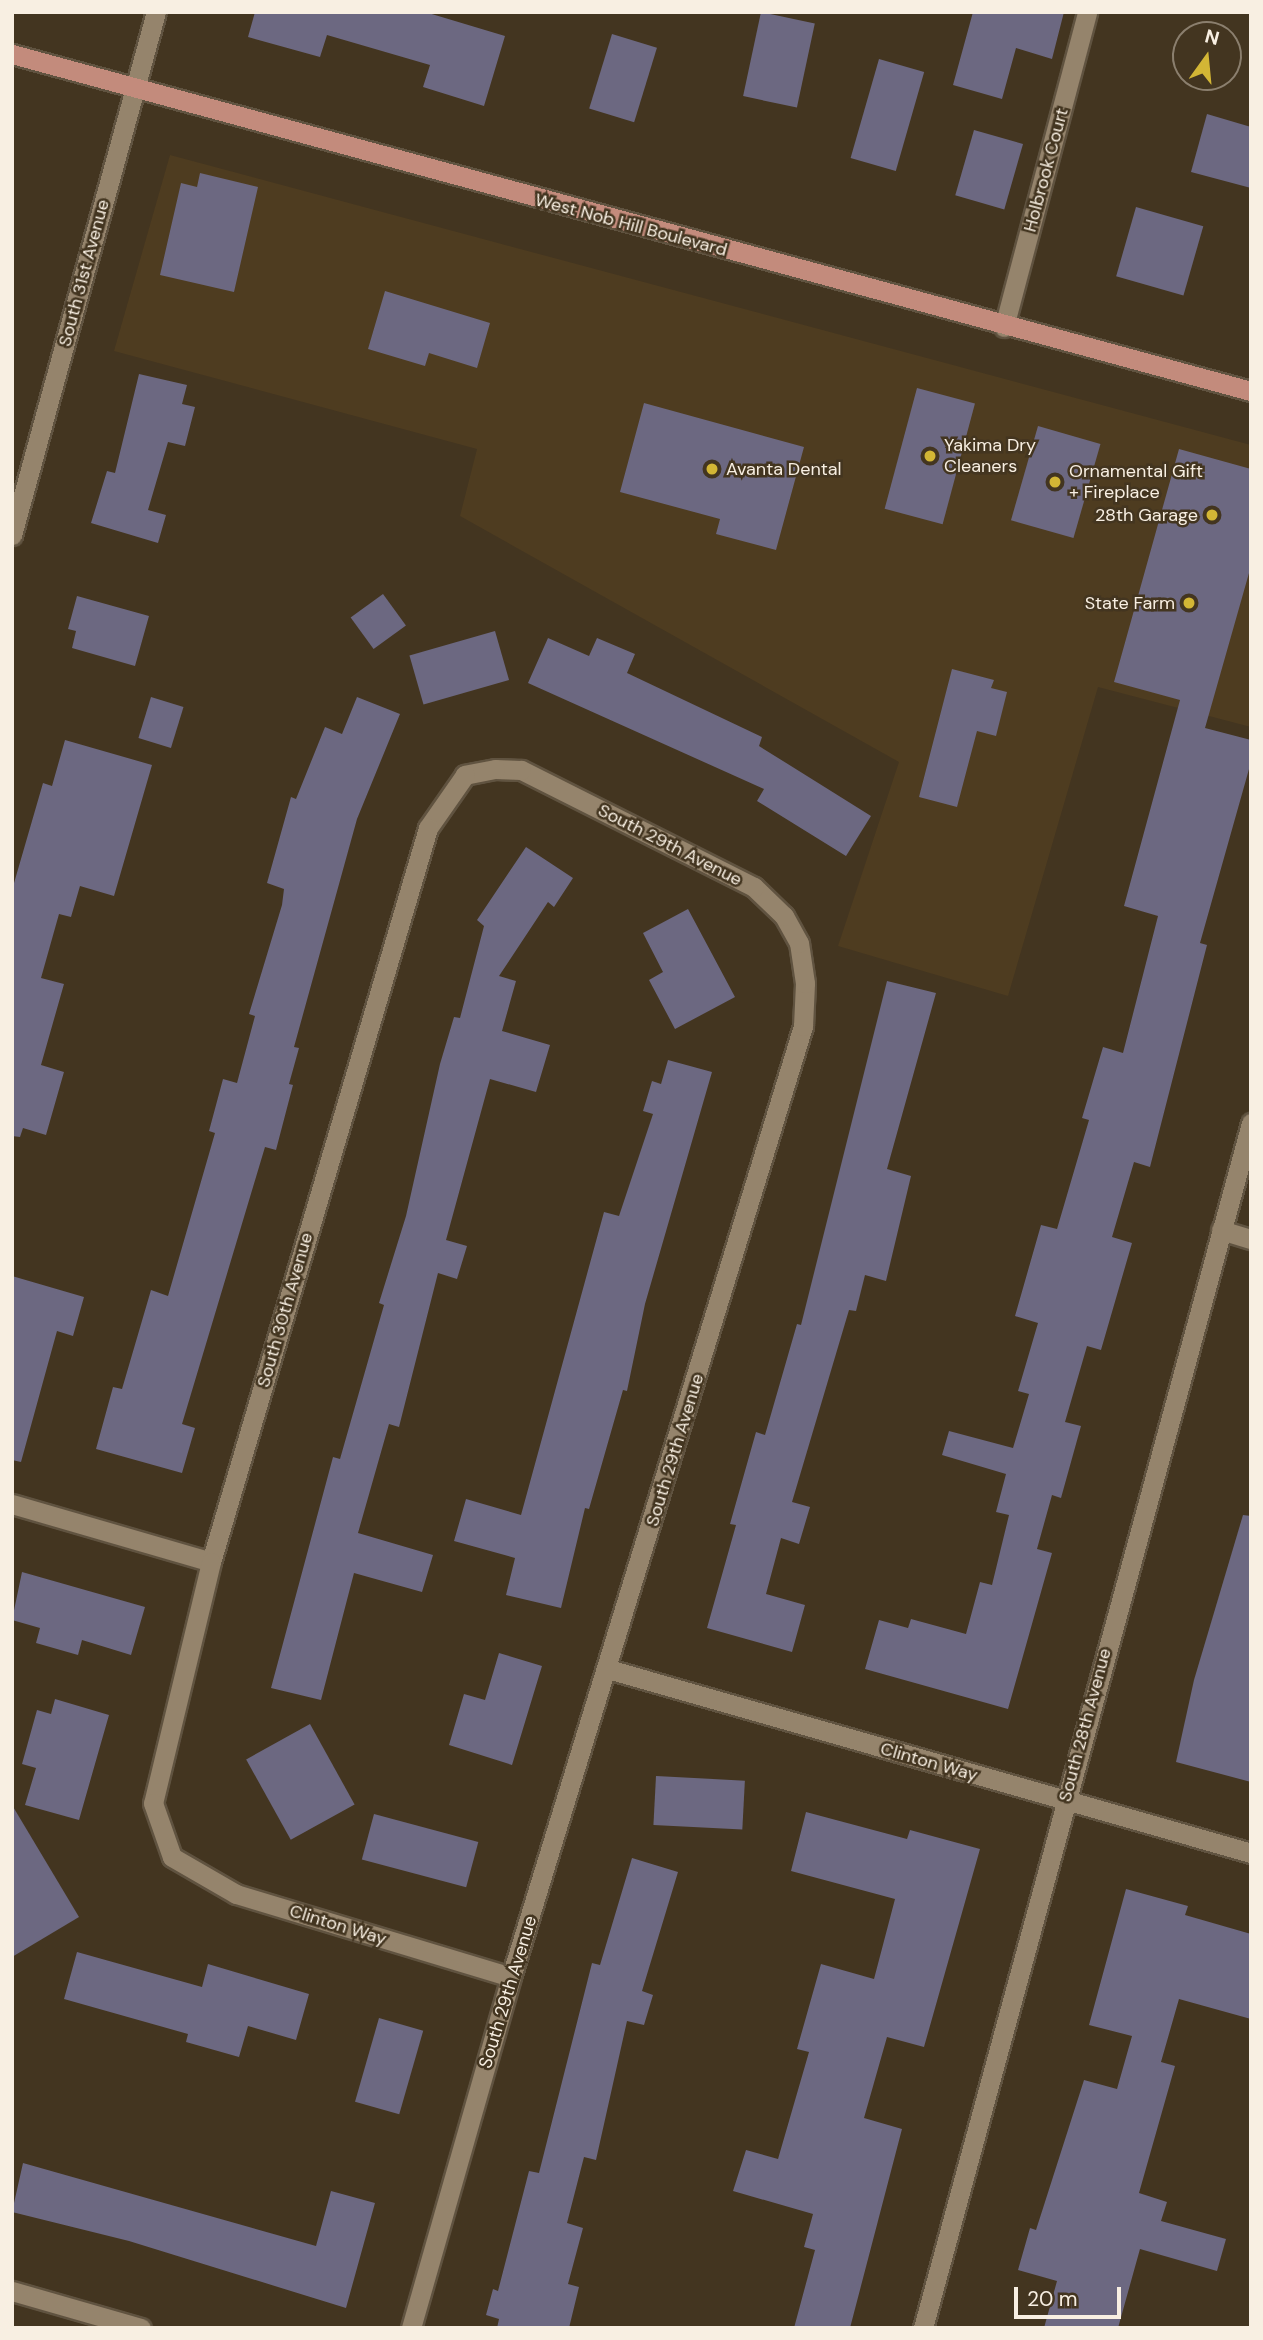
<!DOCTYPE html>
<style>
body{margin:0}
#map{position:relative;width:1263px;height:2340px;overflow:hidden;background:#433520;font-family:"DM Sans",sans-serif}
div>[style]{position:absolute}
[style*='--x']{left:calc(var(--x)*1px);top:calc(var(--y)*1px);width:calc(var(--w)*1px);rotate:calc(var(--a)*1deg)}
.built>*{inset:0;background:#4e3c20}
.building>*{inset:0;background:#6c6881;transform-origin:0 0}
.roads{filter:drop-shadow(2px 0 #605340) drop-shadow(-2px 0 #605340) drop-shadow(0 2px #605340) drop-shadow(0 -2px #605340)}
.minor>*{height:19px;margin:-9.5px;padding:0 9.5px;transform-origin:9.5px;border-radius:9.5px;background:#95846c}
.primary>*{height:19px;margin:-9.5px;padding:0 9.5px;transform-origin:9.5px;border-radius:9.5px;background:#c38b7c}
.dots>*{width:19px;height:19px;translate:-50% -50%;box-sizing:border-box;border:4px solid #433520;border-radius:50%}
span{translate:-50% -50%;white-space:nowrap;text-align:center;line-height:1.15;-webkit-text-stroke:5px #433520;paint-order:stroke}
.street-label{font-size:18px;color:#f8efe2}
.poi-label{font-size:18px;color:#f8efe2}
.left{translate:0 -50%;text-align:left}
.right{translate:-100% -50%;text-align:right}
.frame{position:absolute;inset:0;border:14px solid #f8efe2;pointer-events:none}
.north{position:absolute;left:1172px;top:21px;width:70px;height:70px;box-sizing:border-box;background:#433520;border:2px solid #8b7f6e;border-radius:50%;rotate:15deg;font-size:19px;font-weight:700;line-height:28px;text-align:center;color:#f8efe2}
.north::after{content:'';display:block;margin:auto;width:24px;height:32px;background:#d3b635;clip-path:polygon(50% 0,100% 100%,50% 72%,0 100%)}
.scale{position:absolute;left:1014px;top:2287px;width:107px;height:32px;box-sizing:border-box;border:4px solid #f8efe2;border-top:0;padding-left:9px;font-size:21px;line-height:24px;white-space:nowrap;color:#f8efe2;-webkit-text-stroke:5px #433520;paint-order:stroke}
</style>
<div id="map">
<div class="built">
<i style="clip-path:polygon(170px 155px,1251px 445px,1251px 727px,1098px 687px,1008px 996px,838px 946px,899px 762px,460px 516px,477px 449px,114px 351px)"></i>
</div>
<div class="building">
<i style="clip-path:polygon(255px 12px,425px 12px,505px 36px,484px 106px,423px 87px,430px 65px,327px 35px,320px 57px,248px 37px)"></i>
<i style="left:761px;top:12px;width:55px;height:86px;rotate:12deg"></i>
<i style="clip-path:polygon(973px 12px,1064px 12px,1052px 59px,1016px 48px,1002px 99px,953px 85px)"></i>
<i style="left:612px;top:34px;width:47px;height:78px;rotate:17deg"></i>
<i style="left:879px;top:59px;width:47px;height:103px;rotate:16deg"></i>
<i style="clip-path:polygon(1207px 114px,1251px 127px,1251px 188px,1191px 172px)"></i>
<i style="left:974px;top:130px;width:51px;height:68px;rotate:16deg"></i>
<i style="clip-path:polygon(200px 173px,258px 187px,234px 292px,160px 275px,181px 183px,197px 187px)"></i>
<i style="left:1136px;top:207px;width:70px;height:72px;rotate:16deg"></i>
<i style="clip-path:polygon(385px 291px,490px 323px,477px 368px,429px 353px,425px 366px,368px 349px)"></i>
<i style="clip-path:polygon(139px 374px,187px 385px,182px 404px,195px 407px,185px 446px,168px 442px,148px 510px,166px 515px,158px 543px,91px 523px,107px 471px,115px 473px)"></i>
<i style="left:917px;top:388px;width:60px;height:125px;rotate:15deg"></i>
<i style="clip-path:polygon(644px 403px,804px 447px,776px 550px,716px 534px,720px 519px,620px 492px)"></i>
<i style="left:1038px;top:426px;width:65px;height:98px;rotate:16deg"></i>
<i style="clip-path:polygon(1179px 449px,1251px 469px,1251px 566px,1205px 728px,1251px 740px,1251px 762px,1200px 943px,1207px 945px,1150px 1167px,1134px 1162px,1112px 1237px,1132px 1243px,1101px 1350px,1087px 1346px,1065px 1422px,1081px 1426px,1061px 1498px,1052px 1495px,1037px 1549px,1052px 1553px,1008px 1709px,865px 1669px,879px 1620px,908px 1628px,911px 1619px,966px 1634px,980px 1582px,992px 1585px,1009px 1515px,996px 1512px,1006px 1474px,942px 1455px,949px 1431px,1013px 1448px,1029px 1394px,1018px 1391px,1038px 1323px,1015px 1316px,1041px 1225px,1057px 1229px,1089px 1120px,1082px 1118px,1103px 1047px,1123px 1053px,1158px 916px,1124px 906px,1180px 700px,1114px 682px)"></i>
<i style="left:383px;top:594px;width:39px;height:40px;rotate:54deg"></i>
<i style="clip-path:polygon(77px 596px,149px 616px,135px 666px,72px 648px,76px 631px,68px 629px)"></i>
<i style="left:495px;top:631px;width:51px;height:89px;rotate:74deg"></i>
<i style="clip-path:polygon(548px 638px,589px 656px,597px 638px,635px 654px,627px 673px,762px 737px,759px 746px,871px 816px,846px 856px,757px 801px,764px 789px,528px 683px)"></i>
<i style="clip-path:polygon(952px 669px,994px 680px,991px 688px,1007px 692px,996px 736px,977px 731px,957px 807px,919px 797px)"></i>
<i style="left:151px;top:697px;width:34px;height:43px;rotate:17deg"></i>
<i style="clip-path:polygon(357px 697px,400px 714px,357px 819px,294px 1047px,299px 1048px,289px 1084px,293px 1085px,276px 1150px,265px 1147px,182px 1424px,195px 1428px,182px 1473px,96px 1449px,113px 1387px,122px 1389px,151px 1290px,168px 1296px,215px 1133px,209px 1131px,223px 1079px,237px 1083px,255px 1016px,249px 1014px,282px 905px,284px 889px,267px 883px,291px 797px,296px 799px,325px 727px,342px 734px)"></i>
<i style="clip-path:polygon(65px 740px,152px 765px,114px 896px,80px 886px,71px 917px,59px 914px,41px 978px,64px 984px,41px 1065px,64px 1072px,46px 1135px,23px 1128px,20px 1137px,12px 1136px,12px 890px,43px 783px,52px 786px)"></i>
<i style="clip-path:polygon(526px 847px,573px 878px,554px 907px,548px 902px,499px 976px,516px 981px,502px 1031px,550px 1045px,536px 1092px,490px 1079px,446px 1240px,467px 1246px,457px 1279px,438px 1273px,399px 1427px,389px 1424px,358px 1533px,433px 1555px,422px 1592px,354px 1573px,321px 1700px,271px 1688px,333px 1457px,340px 1459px,384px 1305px,379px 1303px,406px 1216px,440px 1064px,454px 1017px,460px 1018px,484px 926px,477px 920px)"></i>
<i style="clip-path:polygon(688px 909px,735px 997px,675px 1029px,649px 980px,663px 972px,643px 933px)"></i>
<i style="clip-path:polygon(887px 981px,936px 993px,887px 1169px,911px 1176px,886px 1281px,865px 1275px,856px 1311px,849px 1310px,792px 1502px,810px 1507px,799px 1544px,781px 1538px,766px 1594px,805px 1605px,792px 1652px,707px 1628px,736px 1525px,730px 1524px,756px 1432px,765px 1435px,797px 1324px,801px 1325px)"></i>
<i style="clip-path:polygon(668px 1060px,712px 1072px,645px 1304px,627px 1391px,623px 1390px,589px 1509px,585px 1508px,561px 1608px,506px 1595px,515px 1558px,454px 1541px,466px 1499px,521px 1515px,604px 1212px,619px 1216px,653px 1114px,643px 1111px,652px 1081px,661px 1084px)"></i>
<i style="clip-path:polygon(12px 1276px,84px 1297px,73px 1336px,57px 1331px,21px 1462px,12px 1460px)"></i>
<i style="clip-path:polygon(1243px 1515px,1251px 1516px,1251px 1782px,1176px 1762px,1194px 1680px)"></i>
<i style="clip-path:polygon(22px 1572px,145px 1607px,131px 1655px,82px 1640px,78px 1655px,36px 1643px,40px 1628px,12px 1620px)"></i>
<i style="clip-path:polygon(499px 1653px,542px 1666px,512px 1765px,449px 1745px,464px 1694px,485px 1700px)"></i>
<i style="clip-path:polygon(55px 1699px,109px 1715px,79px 1820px,25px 1805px,36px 1768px,22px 1764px,37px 1710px,51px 1714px)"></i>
<i style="left:310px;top:1724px;width:92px;height:73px;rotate:61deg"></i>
<i style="left:656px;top:1776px;width:89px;height:49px;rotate:3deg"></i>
<i style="clip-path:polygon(12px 1805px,79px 1917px,12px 1957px)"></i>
<i style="clip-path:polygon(806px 1812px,907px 1839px,910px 1830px,980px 1849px,924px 2047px,887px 2037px,864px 2118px,902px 2129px,850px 2328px,794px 2328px,815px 2250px,804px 2247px,813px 2214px,733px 2191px,746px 2150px,778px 2159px,809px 2052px,797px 2049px,821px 1964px,874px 1979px,895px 1899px,791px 1871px)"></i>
<i style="left:374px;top:1814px;width:108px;height:47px;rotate:15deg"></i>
<i style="clip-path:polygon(632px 1858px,678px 1872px,642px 1991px,653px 1995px,644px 2025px,627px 2021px,596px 2160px,584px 2157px,567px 2223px,583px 2228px,568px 2284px,579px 2287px,569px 2328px,497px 2328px,499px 2319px,486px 2315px,493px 2289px,498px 2291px,529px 2171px,539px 2173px,592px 1963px,600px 1965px)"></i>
<i style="clip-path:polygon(1126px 1889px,1188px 1906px,1185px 1915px,1251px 1934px,1251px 2019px,1179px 1999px,1161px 2062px,1175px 2066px,1139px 2193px,1167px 2202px,1161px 2221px,1226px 2239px,1217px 2271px,1140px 2249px,1118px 2328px,1044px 2328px,1057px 2281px,1018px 2270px,1030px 2228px,1036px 2230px,1084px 2080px,1117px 2089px,1132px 2036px,1089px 2025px)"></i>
<i style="clip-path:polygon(77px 1952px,202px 1987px,208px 1964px,309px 1994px,296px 2040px,248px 2026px,239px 2057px,186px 2042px,188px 2034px,64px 1999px)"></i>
<i style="left:379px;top:2018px;width:46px;height:87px;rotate:16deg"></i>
<i style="clip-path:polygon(23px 2163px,316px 2246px,331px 2191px,375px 2203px,346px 2308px,129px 2241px,12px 2212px)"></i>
</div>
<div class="roads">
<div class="minor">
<i style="--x:1004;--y:327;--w:326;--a:-75.2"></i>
<i style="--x:12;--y:535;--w:542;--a:-74.61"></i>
<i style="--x:1221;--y:1230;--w:31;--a:17"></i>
<i style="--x:12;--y:1504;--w:207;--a:16.2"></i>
<i style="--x:608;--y:1669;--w:669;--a:15.97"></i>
<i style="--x:12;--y:2291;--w:134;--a:16"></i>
<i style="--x:411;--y:2328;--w:365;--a:-74.1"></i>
<i style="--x:511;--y:1977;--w:995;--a:-72.93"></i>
<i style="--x:803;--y:1026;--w:43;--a:-87.3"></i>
<i style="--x:805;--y:983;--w:40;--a:-98.5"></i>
<i style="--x:799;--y:943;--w:31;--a:-119"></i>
<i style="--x:784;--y:916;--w:42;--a:-136"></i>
<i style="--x:754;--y:887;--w:261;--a:-153.3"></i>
<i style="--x:521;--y:770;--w:26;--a:-178"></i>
<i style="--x:495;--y:769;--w:31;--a:169"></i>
<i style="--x:465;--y:775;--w:65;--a:124.9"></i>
<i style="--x:428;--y:828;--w:765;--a:106.47"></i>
<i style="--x:211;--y:1562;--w:248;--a:103.5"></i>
<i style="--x:153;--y:1803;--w:57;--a:70.6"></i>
<i style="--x:172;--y:1857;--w:74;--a:30"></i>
<i style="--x:236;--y:1894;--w:287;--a:16.8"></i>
<i style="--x:923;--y:2328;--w:1249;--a:-74.77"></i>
</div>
<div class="primary">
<i style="--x:12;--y:54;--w:1284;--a:15.22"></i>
</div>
</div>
<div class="dots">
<i style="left:930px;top:456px;background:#d3b635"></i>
<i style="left:712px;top:469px;background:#d3b635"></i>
<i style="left:1055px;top:482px;background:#d3b635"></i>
<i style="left:1212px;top:515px;background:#d3b635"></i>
<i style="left:1189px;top:603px;background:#d3b635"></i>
</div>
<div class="street-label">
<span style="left:1046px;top:170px;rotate:-75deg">Holbrook Court</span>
<span style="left:631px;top:225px;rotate:15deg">West Nob Hill Boulevard</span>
<span style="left:84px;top:273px;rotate:-75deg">South 31st Avenue</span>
<span style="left:670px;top:845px;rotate:27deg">South 29th Avenue</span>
<span style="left:285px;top:1310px;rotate:-74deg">South 30th Avenue</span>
<span style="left:675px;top:1450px;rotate:-73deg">South 29th Avenue</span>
<span style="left:1085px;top:1725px;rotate:-75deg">South 28th Avenue</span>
<span style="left:929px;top:1762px;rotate:16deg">Clinton Way</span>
<span style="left:338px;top:1925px;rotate:17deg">Clinton Way</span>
<span style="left:508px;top:1992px;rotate:-73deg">South 29th Avenue</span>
</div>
<div class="poi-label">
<span class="left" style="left:944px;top:456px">Yakima Dry<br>Cleaners</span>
<span class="left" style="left:726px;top:469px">Avanta Dental</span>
<span class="left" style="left:1069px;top:482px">Ornamental Gift<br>+ Fireplace</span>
<span class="right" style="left:1198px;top:515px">28th Garage</span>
<span class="right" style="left:1175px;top:603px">State Farm</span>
</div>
<div class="frame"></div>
<div class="north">N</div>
<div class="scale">20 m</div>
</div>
